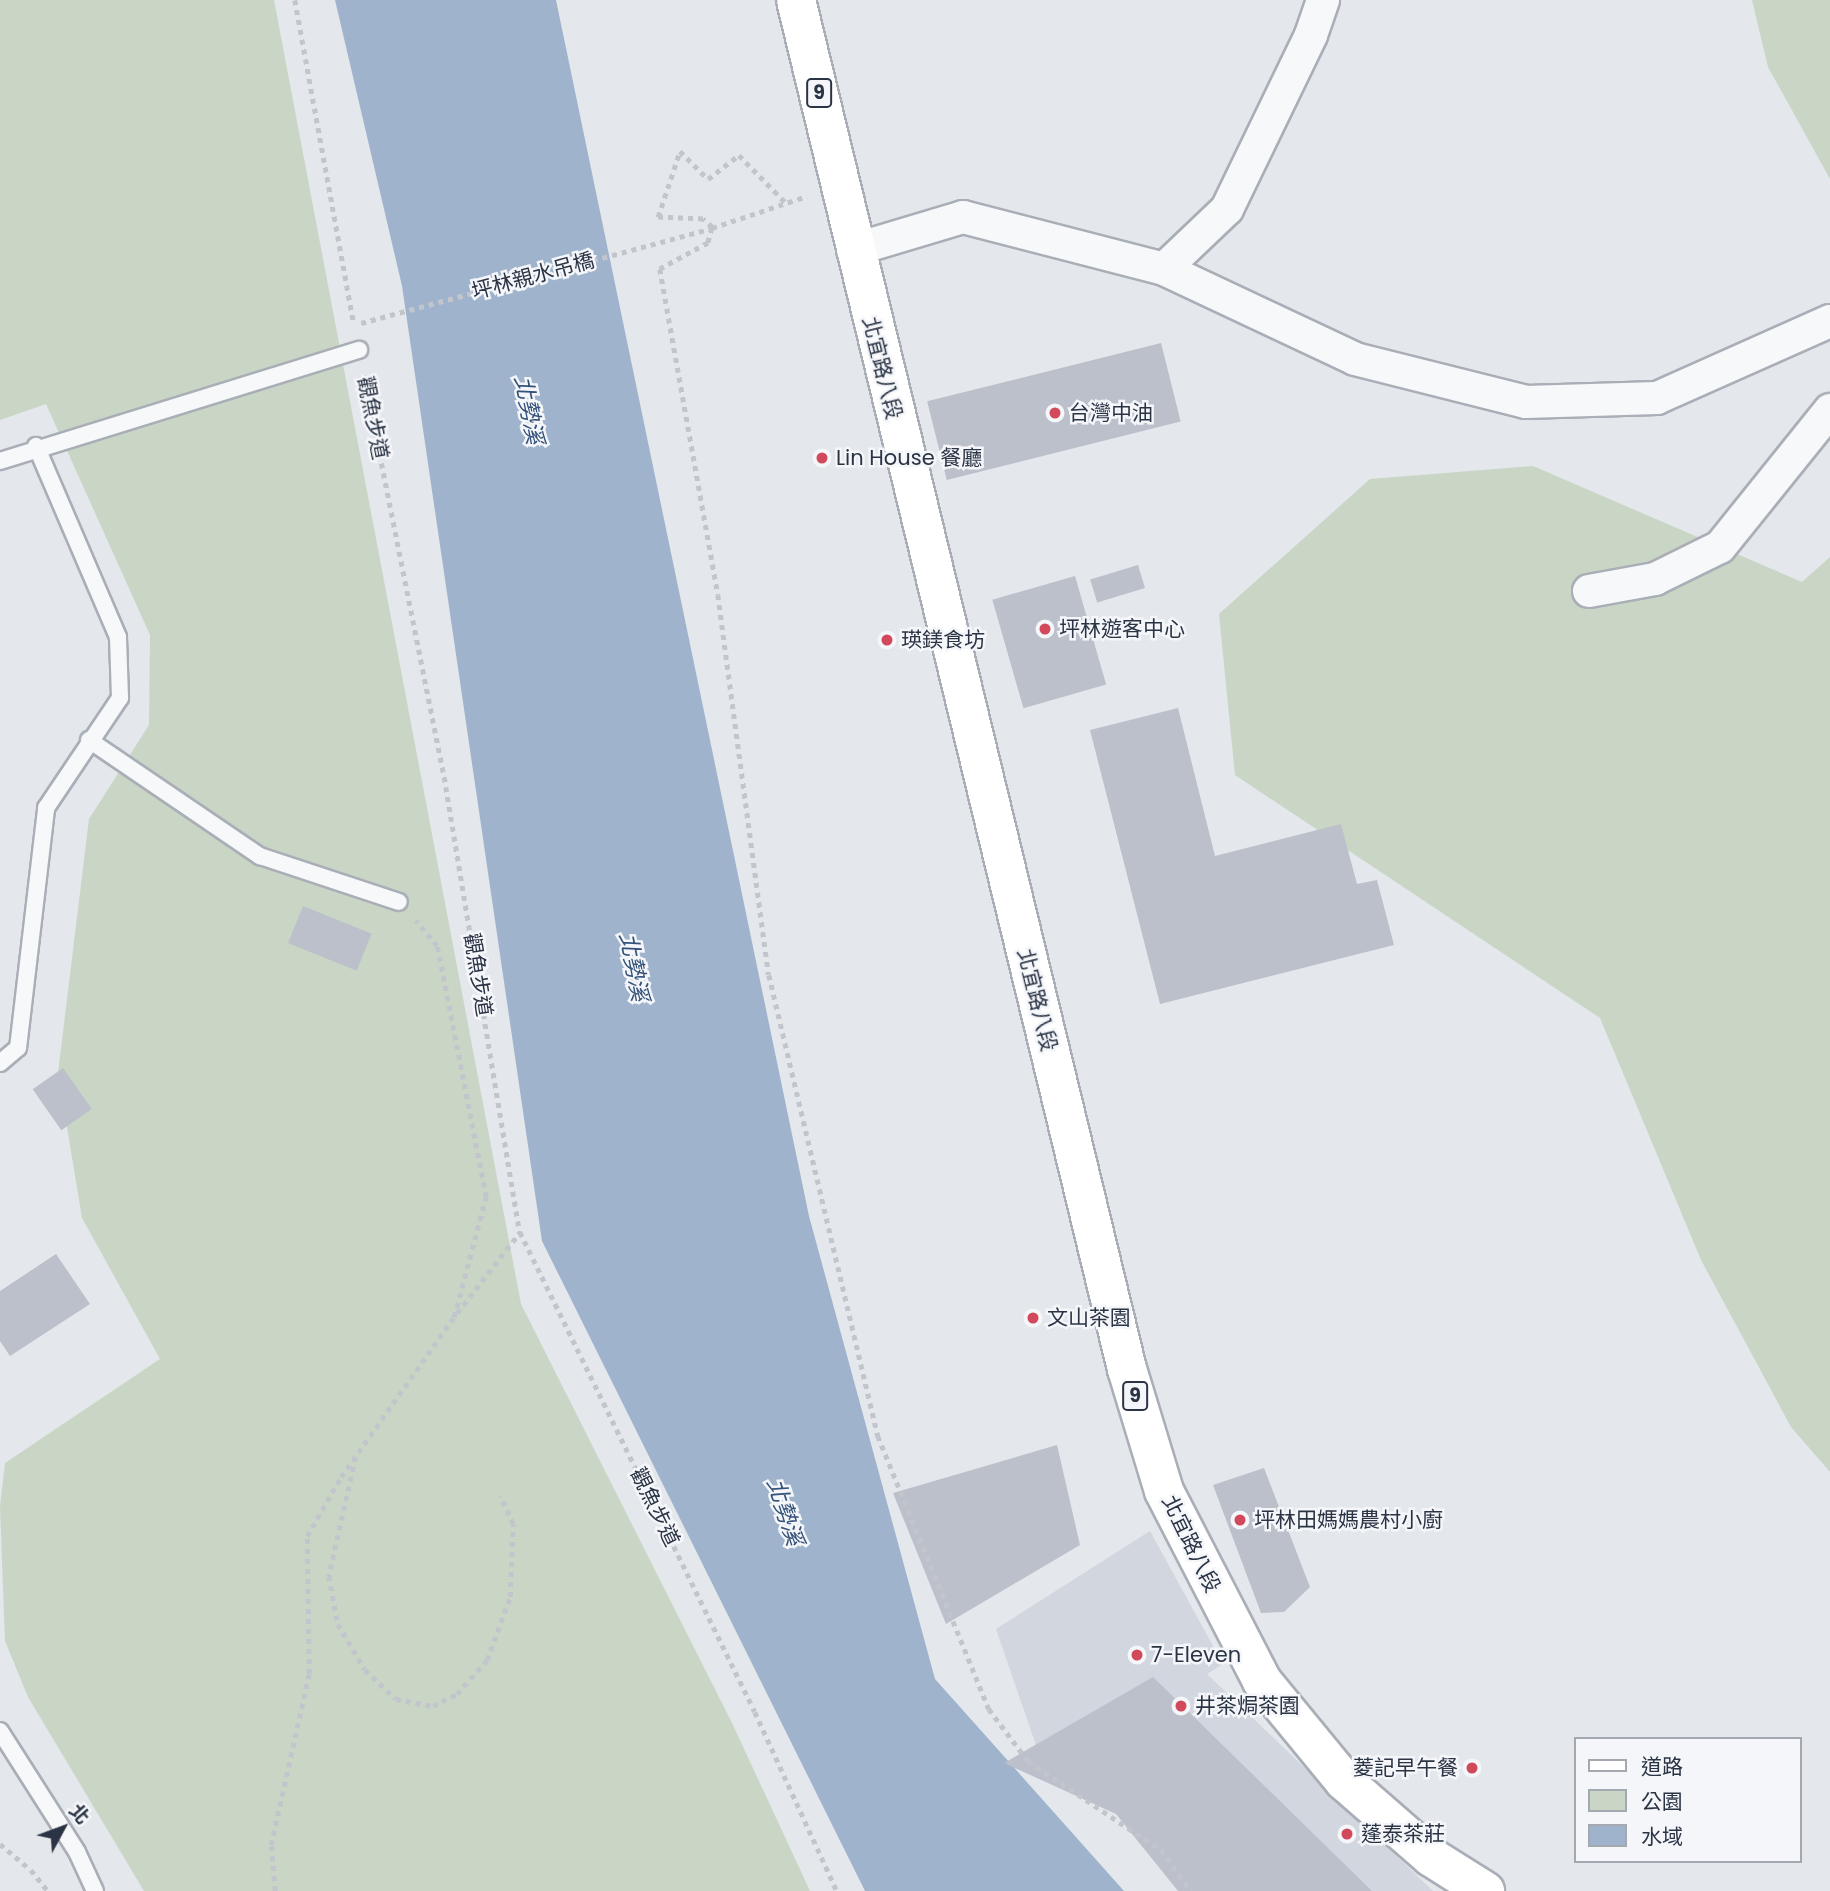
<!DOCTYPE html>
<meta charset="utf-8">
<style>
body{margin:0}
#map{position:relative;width:1830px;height:1891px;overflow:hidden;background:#e4e7ec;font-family:Poppins,"Noto Sans TC",sans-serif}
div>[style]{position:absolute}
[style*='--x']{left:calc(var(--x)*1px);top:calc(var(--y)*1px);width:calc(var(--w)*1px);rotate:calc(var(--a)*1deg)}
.built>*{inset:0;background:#d2d6de}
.green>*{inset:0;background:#c9d6c5}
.water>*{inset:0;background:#9fb4cc}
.building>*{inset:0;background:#bbc0ca;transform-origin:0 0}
.path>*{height:4.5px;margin-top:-2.25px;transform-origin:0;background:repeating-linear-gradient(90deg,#c2c5cb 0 5px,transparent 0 10px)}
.roads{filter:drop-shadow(2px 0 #a9aeb7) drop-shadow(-2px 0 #a9aeb7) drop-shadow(0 2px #a9aeb7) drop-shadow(0 -2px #a9aeb7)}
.service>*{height:16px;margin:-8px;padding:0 8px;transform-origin:8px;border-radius:8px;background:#f7f8fa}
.minor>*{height:32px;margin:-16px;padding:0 16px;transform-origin:16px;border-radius:16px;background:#f7f8fa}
.primary>*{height:38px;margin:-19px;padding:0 19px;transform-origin:19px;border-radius:19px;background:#fff}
.dots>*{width:19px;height:19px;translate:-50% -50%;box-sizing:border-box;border:4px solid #f4f6f9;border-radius:50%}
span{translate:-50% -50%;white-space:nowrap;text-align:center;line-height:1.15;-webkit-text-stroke:5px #f4f6f9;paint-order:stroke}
.shield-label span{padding:2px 5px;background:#f4f6f9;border:2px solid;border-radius:5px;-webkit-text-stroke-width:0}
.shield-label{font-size:19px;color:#2b3445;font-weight:700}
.street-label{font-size:21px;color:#2b3445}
.poi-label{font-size:21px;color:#2b3445}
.left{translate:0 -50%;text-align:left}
.right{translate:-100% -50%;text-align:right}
.water-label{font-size:23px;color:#34527a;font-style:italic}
.legend{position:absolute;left:1574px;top:1737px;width:228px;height:126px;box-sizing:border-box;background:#f4f6f9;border:2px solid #a4a8b1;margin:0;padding:9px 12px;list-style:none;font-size:21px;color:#2b3445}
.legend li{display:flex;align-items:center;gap:14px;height:35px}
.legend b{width:35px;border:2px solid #a4a8b1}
.north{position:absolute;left:28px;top:1793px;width:70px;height:70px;-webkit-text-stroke:5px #f4f6f9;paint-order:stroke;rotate:49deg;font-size:19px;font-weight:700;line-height:28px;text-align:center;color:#2b3445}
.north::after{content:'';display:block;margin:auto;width:24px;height:32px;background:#2b3445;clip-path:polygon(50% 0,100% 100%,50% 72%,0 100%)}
</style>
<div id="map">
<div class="built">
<i style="clip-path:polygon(1150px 1531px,1223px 1664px,1207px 1674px,1433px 1891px,1222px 1891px,1039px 1754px,996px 1629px)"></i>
</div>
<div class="green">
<i style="clip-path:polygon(0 0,274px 0,521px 1304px,732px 1723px,810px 1891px,144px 1891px,28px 1697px,5px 1641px,0 1506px,5px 1463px,160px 1359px,82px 1218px,58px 1073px,89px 819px,149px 725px,150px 635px,46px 404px,0 420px)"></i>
<i style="clip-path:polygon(1752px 0,1830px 0,1830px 179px,1768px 67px)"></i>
<i style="clip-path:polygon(1533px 466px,1802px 582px,1830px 557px,1830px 1472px,1791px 1427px,1701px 1260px,1600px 1018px,1235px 775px,1219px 614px,1370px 479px)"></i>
</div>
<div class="water">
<i style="clip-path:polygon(335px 0,556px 0,809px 1216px,935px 1679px,1124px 1891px,865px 1891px,542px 1241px,402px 286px)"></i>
</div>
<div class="building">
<i style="left:1161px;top:343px;width:81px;height:241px;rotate:76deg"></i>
<i style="left:1138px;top:565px;width:24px;height:50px;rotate:73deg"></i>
<i style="left:1075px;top:576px;width:113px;height:86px;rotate:74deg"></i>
<i style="clip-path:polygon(1178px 708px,1215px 856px,1341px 824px,1357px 884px,1377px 880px,1394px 945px,1160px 1004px,1090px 730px)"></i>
<i style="left:303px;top:906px;width:74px;height:40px;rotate:22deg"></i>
<i style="left:63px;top:1068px;width:50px;height:37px;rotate:55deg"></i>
<i style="clip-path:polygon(56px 1254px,90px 1304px,10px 1356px,0 1341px,0 1291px)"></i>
<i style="clip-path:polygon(1057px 1445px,1080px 1545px,946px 1624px,893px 1493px)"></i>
<i style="clip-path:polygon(1264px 1468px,1310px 1587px,1284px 1612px,1261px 1613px,1213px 1485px)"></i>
<i style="clip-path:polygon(1153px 1677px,1372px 1891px,1178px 1891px,1116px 1814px,1004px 1763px)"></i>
</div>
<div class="path">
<i style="--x:295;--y:0;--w:330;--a:79.7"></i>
<i style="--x:712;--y:227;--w:12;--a:-138"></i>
<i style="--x:703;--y:219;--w:45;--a:-177.5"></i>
<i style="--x:658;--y:217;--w:70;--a:-71.6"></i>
<i style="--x:680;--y:151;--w:40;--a:45"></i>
<i style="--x:708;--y:179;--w:39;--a:-38"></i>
<i style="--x:739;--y:155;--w:66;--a:45.6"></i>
<i style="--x:712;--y:228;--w:16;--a:105"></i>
<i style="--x:708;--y:243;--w:55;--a:151.6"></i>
<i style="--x:660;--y:269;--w:331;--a:79.9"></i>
<i style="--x:718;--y:595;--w:383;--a:82.4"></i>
<i style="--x:769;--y:975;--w:474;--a:76.7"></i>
<i style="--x:878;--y:1436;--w:295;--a:67.9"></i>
<i style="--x:989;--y:1709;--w:65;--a:53.1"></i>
<i style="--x:1028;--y:1761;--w:160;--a:33.8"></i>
<i style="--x:1161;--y:1850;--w:51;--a:53.8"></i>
<i style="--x:361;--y:323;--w:364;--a:-15.1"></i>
<i style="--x:712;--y:228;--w:100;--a:-18.6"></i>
<i style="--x:364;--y:375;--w:420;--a:78.7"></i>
<i style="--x:446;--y:787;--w:451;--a:80.6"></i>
<i style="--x:520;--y:1232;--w:534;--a:63.91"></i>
<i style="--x:755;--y:1712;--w:197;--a:65.4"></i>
<i style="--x:457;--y:1313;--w:103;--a:-52.1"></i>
<i style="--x:356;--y:1457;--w:122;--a:102.8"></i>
<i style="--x:329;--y:1576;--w:49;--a:79.4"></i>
<i style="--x:338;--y:1624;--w:53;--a:59.6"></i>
<i style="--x:365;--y:1670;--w:42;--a:43.1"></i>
<i style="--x:396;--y:1699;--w:38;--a:11"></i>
<i style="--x:433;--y:1706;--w:27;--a:-27"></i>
<i style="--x:457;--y:1694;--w:45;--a:-48.6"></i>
<i style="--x:487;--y:1660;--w:67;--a:-69.9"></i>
<i style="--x:510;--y:1597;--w:73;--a:-87.6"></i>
<i style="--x:513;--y:1524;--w:31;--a:-115"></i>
<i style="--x:0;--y:1844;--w:40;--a:40"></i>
<i style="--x:31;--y:1870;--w:27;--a:51"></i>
<i style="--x:275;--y:1891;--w:46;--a:-95"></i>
<i style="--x:271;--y:1845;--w:175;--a:-77.5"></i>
<i style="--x:309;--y:1674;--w:138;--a:-90.8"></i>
<i style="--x:307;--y:1536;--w:68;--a:-60"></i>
<i style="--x:341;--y:1477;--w:196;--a:-54.8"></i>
<i style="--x:454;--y:1317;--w:124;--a:-75.1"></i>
<i style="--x:486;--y:1197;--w:256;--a:-101"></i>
<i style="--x:437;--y:946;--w:33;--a:-130"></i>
</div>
<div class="roads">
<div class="service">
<i style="--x:0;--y:461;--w:376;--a:-17.2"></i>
<i style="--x:89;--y:740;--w:207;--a:34.2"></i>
<i style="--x:260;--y:856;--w:146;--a:18.3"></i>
<i style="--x:0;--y:1063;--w:23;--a:-40"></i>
<i style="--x:18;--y:1048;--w:242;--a:-83.3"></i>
<i style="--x:46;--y:808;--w:133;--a:-56.1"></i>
<i style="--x:120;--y:698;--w:61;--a:-91.9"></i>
<i style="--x:118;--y:637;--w:208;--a:-113.2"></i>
<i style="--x:0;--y:1731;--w:143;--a:57.5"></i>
<i style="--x:77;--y:1852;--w:43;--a:65.2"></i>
</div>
<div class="minor">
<i style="--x:853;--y:250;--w:115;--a:-16.7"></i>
<i style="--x:963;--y:217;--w:208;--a:14.5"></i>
<i style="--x:1164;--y:269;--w:211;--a:25.2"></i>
<i style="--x:1355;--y:359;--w:176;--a:14.1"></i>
<i style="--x:1526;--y:402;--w:131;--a:-1.7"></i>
<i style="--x:1657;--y:398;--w:189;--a:-24"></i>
<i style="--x:1164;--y:269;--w:87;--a:-43.6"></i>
<i style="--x:1227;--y:209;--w:193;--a:-64.2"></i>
<i style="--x:1311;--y:35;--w:37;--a:-71"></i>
<i style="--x:1589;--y:591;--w:67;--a:-10.3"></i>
<i style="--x:1655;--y:579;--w:72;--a:-26.2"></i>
<i style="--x:1720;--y:547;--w:176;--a:-51.2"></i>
</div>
<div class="primary">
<i style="--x:796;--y:0;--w:1408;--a:76.41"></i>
<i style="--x:1127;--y:1369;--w:127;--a:73.1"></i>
<i style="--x:1164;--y:1491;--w:214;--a:62.7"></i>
<i style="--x:1262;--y:1681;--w:129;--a:50.6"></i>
<i style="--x:1344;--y:1781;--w:116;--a:41.1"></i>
<i style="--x:1431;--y:1857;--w:64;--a:32.2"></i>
</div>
</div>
<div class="dots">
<i style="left:1055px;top:413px;background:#d1495b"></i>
<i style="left:822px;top:458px;background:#d1495b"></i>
<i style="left:1045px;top:629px;background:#d1495b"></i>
<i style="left:887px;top:640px;background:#d1495b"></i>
<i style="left:1033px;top:1318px;background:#d1495b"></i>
<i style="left:1240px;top:1520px;background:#d1495b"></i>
<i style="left:1137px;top:1655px;background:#d1495b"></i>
<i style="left:1181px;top:1706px;background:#d1495b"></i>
<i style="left:1472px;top:1768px;background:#d1495b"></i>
<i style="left:1347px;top:1834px;background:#d1495b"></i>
</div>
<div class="shield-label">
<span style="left:819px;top:93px">9</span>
<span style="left:1135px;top:1396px">9</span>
</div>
<div class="street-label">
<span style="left:533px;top:276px;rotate:-15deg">坪林親水吊橋</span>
<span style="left:882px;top:368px;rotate:76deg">北宜路八段</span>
<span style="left:373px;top:418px;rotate:79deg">觀魚步道</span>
<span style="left:478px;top:975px;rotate:81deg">觀魚步道</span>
<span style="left:1037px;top:1000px;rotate:76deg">北宜路八段</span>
<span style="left:655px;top:1507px;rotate:64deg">觀魚步道</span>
<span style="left:1191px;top:1544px;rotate:64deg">北宜路八段</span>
</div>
<div class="poi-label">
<span class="left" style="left:1069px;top:413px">台灣中油</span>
<span class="left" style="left:836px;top:458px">Lin House 餐廳</span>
<span class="left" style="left:1059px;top:629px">坪林遊客中心</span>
<span class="left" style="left:901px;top:640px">瑛鎂食坊</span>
<span class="left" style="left:1047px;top:1318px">文山茶園</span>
<span class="left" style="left:1254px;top:1520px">坪林田媽媽農村小廚</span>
<span class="left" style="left:1151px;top:1655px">7-Eleven</span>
<span class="left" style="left:1195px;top:1706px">井茶焗茶園</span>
<span class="right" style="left:1458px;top:1768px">菱記早午餐</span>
<span class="left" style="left:1361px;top:1834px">蓬泰茶莊</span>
</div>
<div class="water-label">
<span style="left:529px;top:410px;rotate:79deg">北勢溪</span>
<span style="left:634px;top:967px;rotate:79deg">北勢溪</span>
<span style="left:785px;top:1512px;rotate:72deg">北勢溪</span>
</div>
<ul class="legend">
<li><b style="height:9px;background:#fff"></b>道路</li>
<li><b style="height:19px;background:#c9d6c5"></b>公園</li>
<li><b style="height:19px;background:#9fb4cc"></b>水域</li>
</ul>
<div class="north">北</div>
</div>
